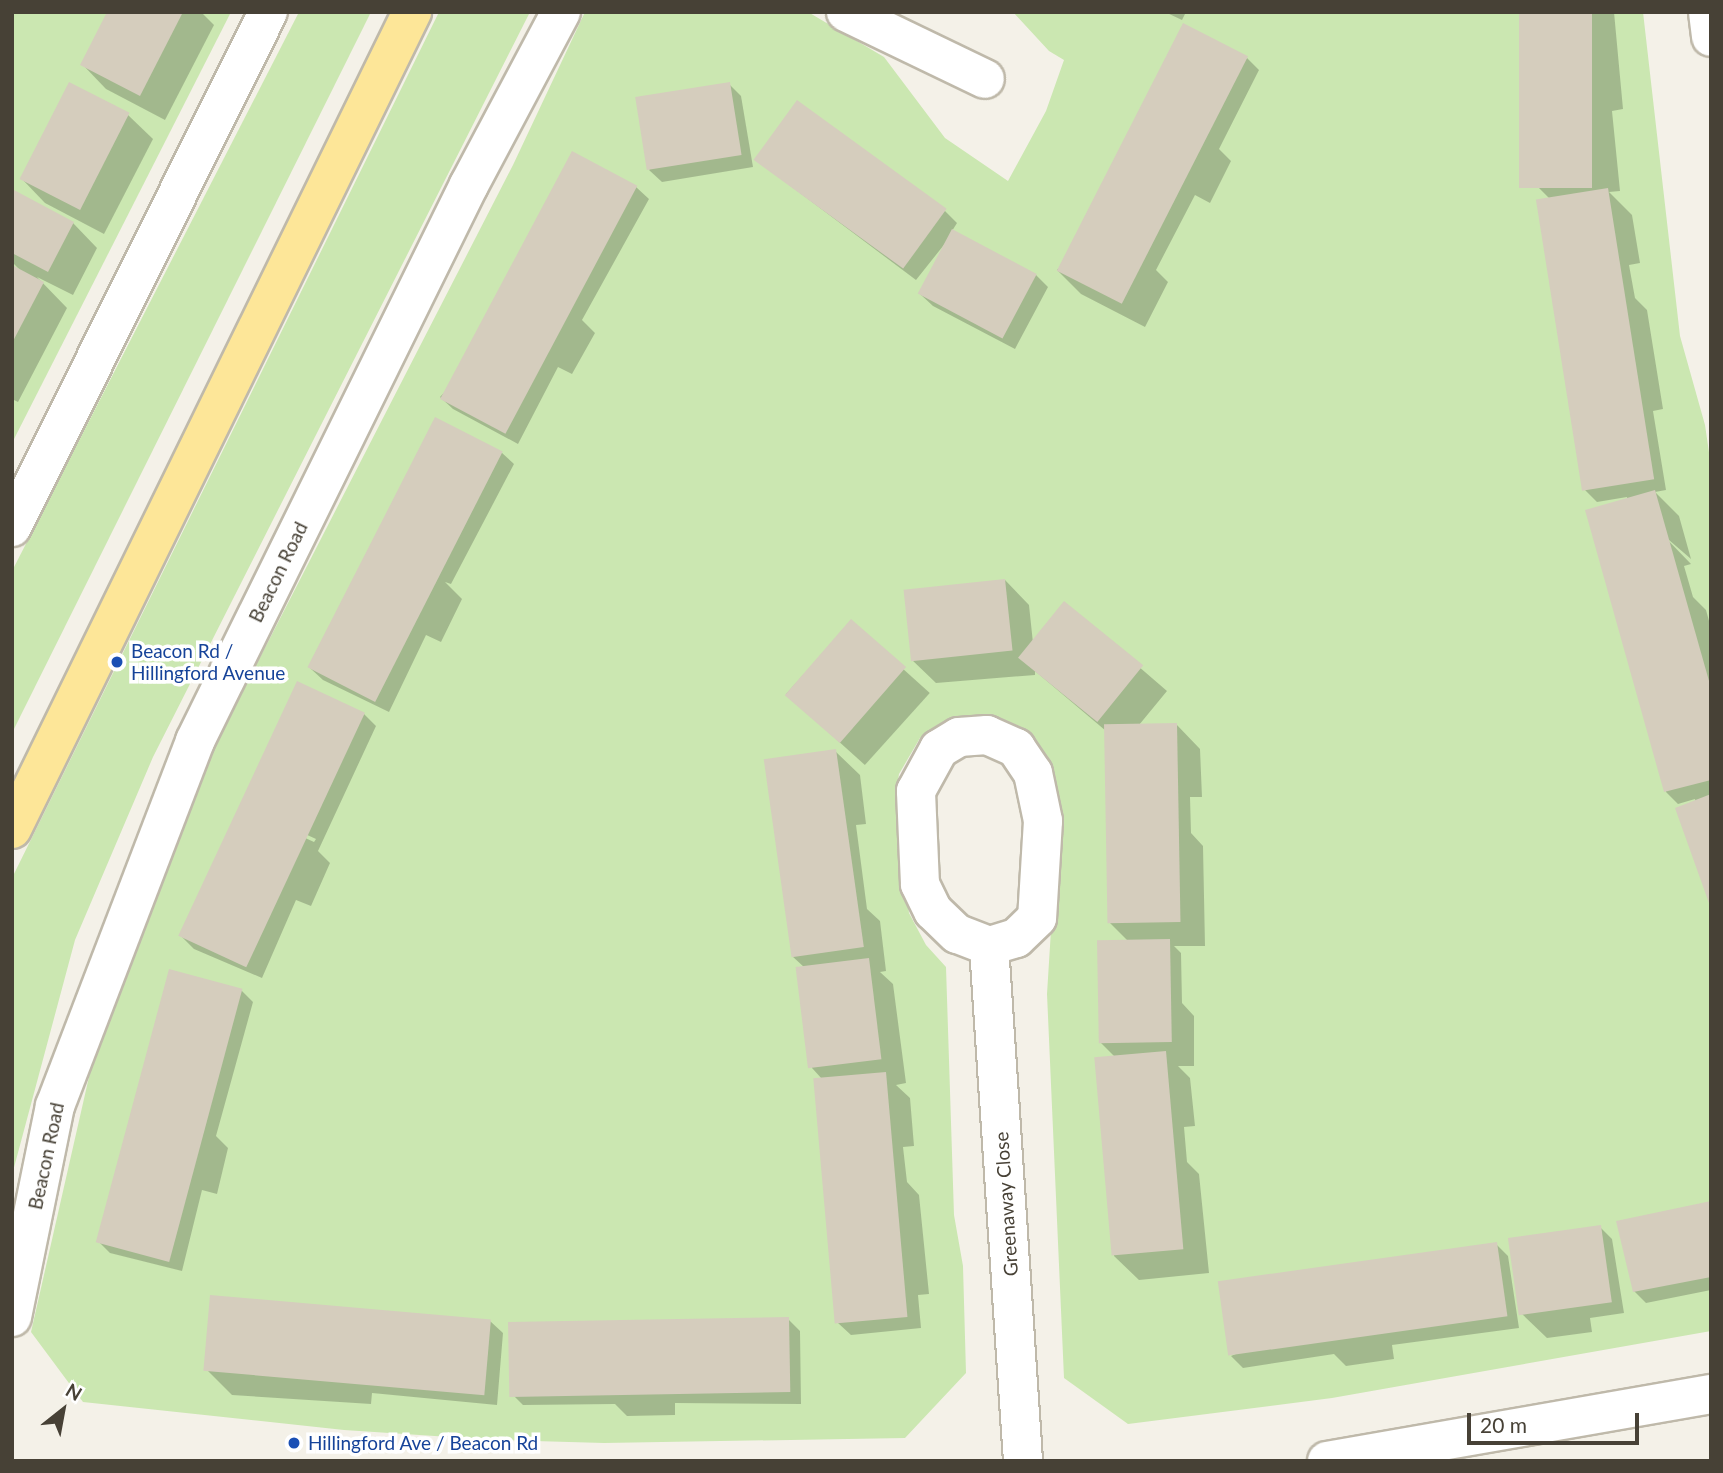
<!DOCTYPE html>
<style>
body{margin:0}
#map{position:relative;width:1723px;height:1473px;overflow:hidden;background:#f4f1e8;font-family:Lato,sans-serif}
div>[style]{position:absolute}
[style*='--x']{left:calc(var(--x)*1px);top:calc(var(--y)*1px);width:calc(var(--w)*1px);rotate:calc(var(--a)*1deg)}
.green>*{inset:0;background:#cbe7b1}
.shadow>*{inset:0;background:#0003;transform-origin:0 0}
.building>*{inset:0;background:#d5cdbd;transform-origin:0 0}
.roads{filter:drop-shadow(2px 0 #bfb9aa) drop-shadow(-2px 0 #bfb9aa) drop-shadow(0 2px #bfb9aa) drop-shadow(0 -2px #bfb9aa)}
.minor>*{height:38px;margin:-19px;padding:0 19px;transform-origin:19px;border-radius:19px;background:#fff}
.major>*{height:38px;margin:-19px;padding:0 19px;transform-origin:19px;border-radius:19px;background:#fde698}
.dots>*{width:19px;height:19px;translate:-50% -50%;box-sizing:border-box;border:4px solid #fff;border-radius:50%}
span{translate:-50% -50%;white-space:nowrap;text-align:center;line-height:1.15;-webkit-text-stroke:7px #fff;paint-order:stroke}
.street-label{font-size:19px;color:#474136}
.transit-label{font-size:19px;color:#164399}
.left{translate:0 -50%;text-align:left}
.frame{position:absolute;inset:0;border:14px solid #474136;pointer-events:none}
.north{position:absolute;left:28px;top:1375px;width:70px;height:70px;-webkit-text-stroke:5px #fff;paint-order:stroke;rotate:31deg;font-size:19px;font-weight:700;line-height:28px;text-align:center;color:#474136}
.north::after{content:'';display:block;margin:auto;width:24px;height:32px;background:#474136;clip-path:polygon(50% 0,100% 100%,50% 72%,0 100%)}
.scale{position:absolute;left:1467px;top:1413px;width:172px;height:32px;box-sizing:border-box;border:4px solid #474136;border-top:0;padding-left:9px;font-size:21px;line-height:24px;white-space:nowrap;color:#474136;-webkit-text-stroke:5px #fff;paint-order:stroke}
</style>
<div id="map">
<div class="green">
<i style="clip-path:polygon(12px 12px,231px 12px,12px 443px)"></i>
<i style="clip-path:polygon(299px 12px,371px 12px,12px 733px,12px 571px)"></i>
<i style="clip-path:polygon(439px 12px,530px 12px,153px 757px,75px 940px,12px 1175px,12px 878px)"></i>
<i style="clip-path:polygon(585px 12px,808px 12px,884px 57px,945px 138px,1008px 181px,1046px 111px,1064px 60px,1049px 51px,1013px 12px,1643px 12px,1680px 336px,1705px 425px,1711px 466px,1711px 1331px,1332px 1398px,1128px 1424px,1064px 1378px,1047px 994px,1051px 930px,1048px 780px,945px 723px,920px 738px,899px 774px,896px 794px,909px 913px,926px 945px,946px 967px,954px 1215px,963px 1266px,966px 1373px,905px 1438px,604px 1443px,495px 1440px,344px 1430px,83px 1402px,31px 1332px,96px 1046px,214px 747px,513px 165px)"></i>
</div>
<div class="shadow">
<i style="clip-path:polygon(109px 12px,201px 12px,214px 25px,165px 120px,106px 89px,82px 64px)"></i>
<i style="clip-path:polygon(1165px 12px,1186px 12px,1182px 20px)"></i>
<i style="clip-path:polygon(1521px 12px,1614px 12px,1623px 109px,1612px 111px,1620px 191px,1609px 192px,1632px 215px,1640px 263px,1629px 265px,1635px 298px,1647px 310px,1663px 409px,1653px 411px,1666px 490px,1655px 492px,1679px 516px,1691px 559px,1662px 534px,1691px 564px,1684px 566px,1693px 597px,1706px 610px,1711px 628px,1711px 901px,1695px 799px,1678px 804px,1666px 792px,1627px 497px,1597px 502px,1585px 490px,1551px 200px,1537px 186px)"></i>
<i style="clip-path:polygon(1247px 58px,1259px 70px,1219px 149px,1231px 161px,1210px 203px,1195px 195px,1156px 270px,1168px 282px,1145px 327px,1081px 294px,1057px 270px)"></i>
<i style="clip-path:polygon(729px 84px,741px 96px,753px 167px,662px 182px,649px 170px)"></i>
<i style="clip-path:polygon(128px 115px,153px 139px,104px 234px,45px 203px,21px 178px)"></i>
<i style="clip-path:polygon(756px 160px,945px 211px,957px 223px,952px 231px,1036px 275px,1048px 287px,1015px 349px,933px 306px,920px 294px,951px 236px,916px 280px)"></i>
<i style="clip-path:polygon(636px 187px,649px 199px,582px 320px,595px 333px,572px 374px,558px 367px,518px 444px,453px 409px,440px 397px)"></i>
<i style="clip-path:polygon(14px 193px,73px 223px,97px 248px,73px 295px,37px 277px,67px 308px,18px 402px,12px 399px,12px 267px,20px 270px,12px 262px)"></i>
<i style="clip-path:polygon(501px 452px,514px 464px,451px 584px,445px 582px,462px 599px,441px 642px,426px 635px,389px 712px,323px 680px,310px 668px)"></i>
<i style="clip-path:polygon(1005px 580px,1029px 605px,1033px 643px,1065px 603px,1167px 691px,1139px 725px,1176px 724px,1200px 749px,1202px 797px,1190px 797px,1191px 833px,1203px 846px,1205px 946px,1174px 946px,1181px 953px,1182px 1003px,1194px 1016px,1194px 1066px,1178px 1066px,1190px 1078px,1195px 1126px,1184px 1127px,1187px 1162px,1199px 1174px,1209px 1273px,1139px 1280px,1114px 1256px,1116px 1058px,1100px 1042px,1129px 942px,1110px 923px,1106px 731px,1035px 671px,1035px 675px,936px 683px,911px 659px)"></i>
<i style="left:851px;top:622px;width:106px;height:97px;rotate:42deg"></i>
<i style="clip-path:polygon(evenodd,298px 684px,364px 714px,376px 726px,318px 851px,330px 863px,311px 906px,296px 900px,262px 978px,194px 949px,182px 937px,298px 684px,255px 811px,316px 839px,314px 842px,255px 815px,255px 811px)"></i>
<i style="clip-path:polygon(835px 751px,860px 775px,866px 824px,856px 825px,867px 909px,880px 921px,886px 971px,880px 972px,893px 984px,906px 1083px,896px 1085px,910px 1098px,914px 1146px,903px 1147px,907px 1182px,919px 1195px,929px 1294px,918px 1295px,921px 1328px,851px 1335px,838px 1323px,822px 1079px,812px 1068px,805px 968px,792px 956px)"></i>
<i style="clip-path:polygon(241px 990px,253px 1002px,216px 1136px,228px 1148px,217px 1194px,202px 1190px,182px 1271px,110px 1253px,98px 1241px)"></i>
<i style="clip-path:polygon(1711px 1203px,1711px 1290px,1646px 1303px,1634px 1291px)"></i>
<i style="clip-path:polygon(1600px 1227px,1612px 1239px,1624px 1313px,1590px 1318px,1592px 1332px,1547px 1338px,1522px 1314px)"></i>
<i style="clip-path:polygon(1496px 1244px,1508px 1256px,1519px 1328px,1392px 1345px,1394px 1359px,1346px 1366px,1334px 1354px,1243px 1368px,1231px 1356px)"></i>
<i style="clip-path:polygon(788px 1319px,800px 1331px,801px 1404px,675px 1403px,675px 1415px,627px 1416px,615px 1404px,523px 1405px,511px 1393px)"></i>
<i style="clip-path:polygon(490px 1321px,503px 1333px,497px 1405px,372px 1393px,371px 1404px,232px 1395px,207px 1370px)"></i>
</div>
<div class="building">
<i style="clip-path:polygon(107px 12px,183px 12px,140px 96px,80px 65px)"></i>
<i style="left:1519px;top:12px;width:73px;height:176px"></i>
<i style="left:1183px;top:23px;width:73px;height:278px;rotate:27deg"></i>
<i style="left:69px;top:82px;width:68px;height:109px;rotate:27deg"></i>
<i style="left:730px;top:82px;width:74px;height:96px;rotate:81deg"></i>
<i style="left:797px;top:100px;width:185px;height:74px;rotate:36deg"></i>
<i style="left:572px;top:151px;width:74px;height:281px;rotate:28deg"></i>
<i style="left:1608px;top:188px;width:295px;height:73px;rotate:81deg"></i>
<i style="clip-path:polygon(14px 190px,74px 222px,48px 272px,12px 253px)"></i>
<i style="left:952px;top:229px;width:96px;height:73px;rotate:28deg"></i>
<i style="clip-path:polygon(12px 265px,44px 282px,12px 343px)"></i>
<i style="left:435px;top:417px;width:76px;height:281px;rotate:27deg"></i>
<i style="clip-path:polygon(1655px 490px,1711px 688px,1711px 780px,1664px 792px,1585px 510px)"></i>
<i style="left:1005px;top:579px;width:72px;height:102px;rotate:84deg"></i>
<i style="left:1064px;top:601px;width:102px;height:73px;rotate:39deg"></i>
<i style="left:851px;top:619px;width:73px;height:101px;rotate:41deg"></i>
<i style="left:297px;top:681px;width:75px;height:281px;rotate:25deg"></i>
<i style="left:1177px;top:723px;width:199px;height:73px;rotate:89deg"></i>
<i style="left:836px;top:749px;width:200px;height:73px;rotate:82deg"></i>
<i style="clip-path:polygon(1711px 794px,1711px 906px,1710px 906px,1675px 808px)"></i>
<i style="left:1170px;top:939px;width:103px;height:73px;rotate:89deg"></i>
<i style="left:869px;top:958px;width:102px;height:74px;rotate:83deg"></i>
<i style="left:169px;top:969px;width:76px;height:283px;rotate:15deg"></i>
<i style="left:1166px;top:1051px;width:199px;height:72px;rotate:85deg"></i>
<i style="left:886px;top:1072px;width:246px;height:73px;rotate:85deg"></i>
<i style="clip-path:polygon(1711px 1201px,1711px 1277px,1633px 1292px,1616px 1221px)"></i>
<i style="left:1601px;top:1225px;width:78px;height:94px;rotate:82deg"></i>
<i style="left:1497px;top:1242px;width:75px;height:282px;rotate:82deg"></i>
<i style="left:210px;top:1295px;width:282px;height:76px;rotate:5deg"></i>
<i style="left:789px;top:1317px;width:75px;height:281px;rotate:89deg"></i>
</div>
<div class="roads">
<div class="minor">
<i style="--x:846;--y:12;--w:154;--a:25.7"></i>
<i style="--x:1708;--y:12;--w:25;--a:83"></i>
<i style="--x:12;--y:527;--w:575;--a:-63.57"></i>
<i style="--x:987;--y:735;--w:32;--a:24"></i>
<i style="--x:1016;--y:748;--w:30;--a:56"></i>
<i style="--x:1033;--y:773;--w:49;--a:78.2"></i>
<i style="--x:1043;--y:821;--w:97;--a:93.5"></i>
<i style="--x:1037;--y:918;--w:29;--a:136"></i>
<i style="--x:1016;--y:938;--w:28;--a:163"></i>
<i style="--x:989;--y:946;--w:34;--a:-159"></i>
<i style="--x:957;--y:934;--w:33;--a:-136"></i>
<i style="--x:933;--y:911;--w:30;--a:-116"></i>
<i style="--x:920;--y:884;--w:93;--a:-92.5"></i>
<i style="--x:916;--y:791;--w:48;--a:-61.3"></i>
<i style="--x:939;--y:749;--w:23;--a:-31"></i>
<i style="--x:959;--y:737;--w:28;--a:-4"></i>
<i style="--x:989;--y:946;--w:516;--a:86.22"></i>
<i style="--x:12;--y:1317;--w:215;--a:-78.5"></i>
<i style="--x:55;--y:1106;--w:391;--a:-69"></i>
<i style="--x:195;--y:741;--w:620;--a:-63.77"></i>
<i style="--x:469;--y:185;--w:196;--a:-62"></i>
<i style="--x:1327;--y:1461;--w:390;--a:-9.9"></i>
</div>
<div class="major">
<i style="--x:12;--y:829;--w:910;--a:-63.91"></i>
</div>
</div>
<div class="dots">
<i style="left:117px;top:662px;background:#1a4fb4"></i>
<i style="left:294px;top:1443px;background:#1a4fb4"></i>
</div>
<div class="street-label">
<span style="left:278px;top:572px;rotate:-64deg">Beacon Road</span>
<span style="left:46px;top:1156px;rotate:-78deg">Beacon Road</span>
<span style="left:1006px;top:1204px;rotate:-94deg">Greenaway Close</span>
</div>
<div class="transit-label">
<span class="left" style="left:131px;top:662px">Beacon Rd /<br>Hillingford Avenue</span>
<span class="left" style="left:308px;top:1443px">Hillingford Ave / Beacon Rd</span>
</div>
<div class="frame"></div>
<div class="north">N</div>
<div class="scale">20 m</div>
</div>
